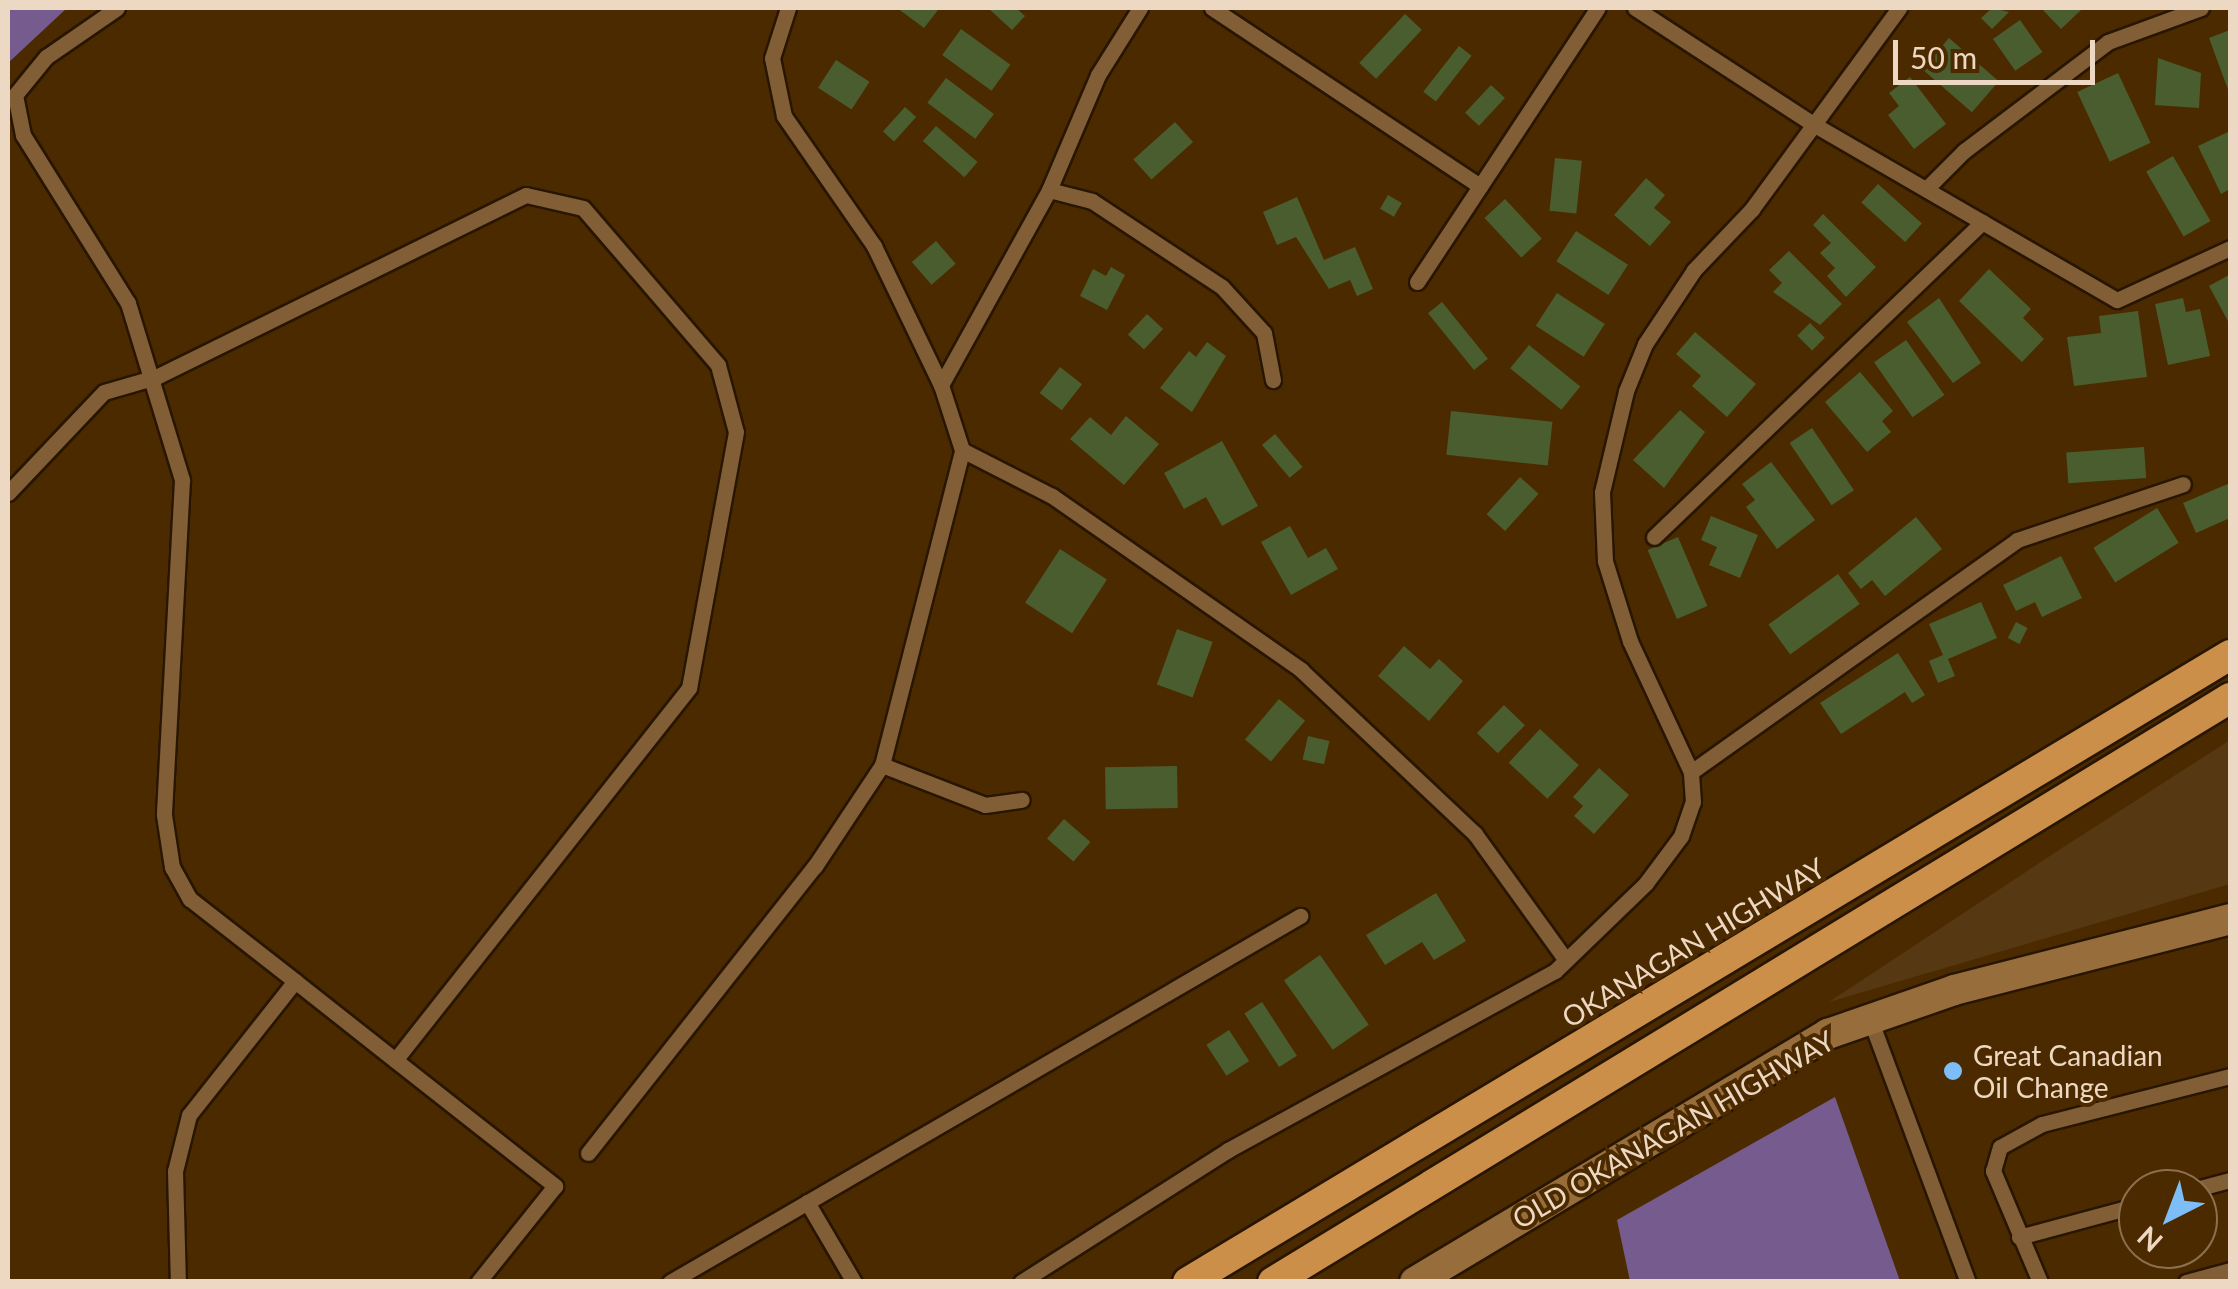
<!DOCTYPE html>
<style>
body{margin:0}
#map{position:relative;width:2238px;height:1289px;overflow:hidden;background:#4b2a00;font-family:Lato,sans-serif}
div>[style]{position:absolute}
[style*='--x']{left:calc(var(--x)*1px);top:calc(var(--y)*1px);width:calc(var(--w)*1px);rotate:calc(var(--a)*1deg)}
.built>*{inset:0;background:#563812}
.forest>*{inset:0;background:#755b8e}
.building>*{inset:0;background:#4a5d2e;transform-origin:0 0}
.roads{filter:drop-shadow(2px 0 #281602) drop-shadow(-2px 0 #281602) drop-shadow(0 2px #281602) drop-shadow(0 -2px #281602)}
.lane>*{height:15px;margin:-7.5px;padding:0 7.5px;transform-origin:7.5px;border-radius:7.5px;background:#825e36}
.secondary>*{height:30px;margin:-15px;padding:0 15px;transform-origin:15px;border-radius:15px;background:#986d3c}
.highway>*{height:30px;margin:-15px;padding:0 15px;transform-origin:15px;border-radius:15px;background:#cc8f4a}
.dots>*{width:28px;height:28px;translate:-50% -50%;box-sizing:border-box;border:5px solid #4b2a00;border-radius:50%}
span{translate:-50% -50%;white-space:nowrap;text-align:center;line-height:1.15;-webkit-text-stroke:8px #4b2a00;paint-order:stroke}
.street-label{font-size:28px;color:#edd8c3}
.poi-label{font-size:28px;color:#edd8c3}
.left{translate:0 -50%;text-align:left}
.frame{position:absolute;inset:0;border:10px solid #edd8c3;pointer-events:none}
.north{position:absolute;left:2118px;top:1169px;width:100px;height:100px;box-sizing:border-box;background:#4b2a00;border:2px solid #8c704e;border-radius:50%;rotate:222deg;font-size:28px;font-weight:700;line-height:40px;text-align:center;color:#edd8c3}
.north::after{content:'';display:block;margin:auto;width:35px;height:45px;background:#7dbef9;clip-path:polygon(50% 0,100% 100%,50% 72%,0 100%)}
.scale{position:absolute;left:1893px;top:40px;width:202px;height:45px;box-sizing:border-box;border:5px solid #edd8c3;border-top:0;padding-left:12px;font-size:30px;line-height:35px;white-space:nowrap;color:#edd8c3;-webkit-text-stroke:8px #4b2a00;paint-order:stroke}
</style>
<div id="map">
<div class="built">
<i style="clip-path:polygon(2230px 740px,2230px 884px,1829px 1002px,2062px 848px)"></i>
</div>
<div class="forest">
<i style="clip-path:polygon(8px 8px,67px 8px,8px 63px)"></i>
<i style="clip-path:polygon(1835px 1097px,1900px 1281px,1630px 1281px,1617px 1220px)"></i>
</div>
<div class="building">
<i style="clip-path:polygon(897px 8px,935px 8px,938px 10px,924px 28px)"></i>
<i style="clip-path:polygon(988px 8px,1016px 8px,1025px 16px,1012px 30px)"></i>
<i style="clip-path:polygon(1992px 8px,2009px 12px,1992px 29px,1981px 18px)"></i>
<i style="clip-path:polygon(2041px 8px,2078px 8px,2081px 10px,2061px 29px)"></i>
<i style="left:1405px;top:14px;width:23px;height:67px;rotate:43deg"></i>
<i style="left:2020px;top:20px;width:39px;height:33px;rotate:55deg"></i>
<i style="left:961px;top:29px;width:61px;height:32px;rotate:36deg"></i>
<i style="clip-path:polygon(2230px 30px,2230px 95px,2209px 38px)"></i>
<i style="left:1949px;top:38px;width:66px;height:41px;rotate:41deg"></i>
<i style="left:1459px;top:46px;width:16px;height:58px;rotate:38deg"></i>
<i style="clip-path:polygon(2158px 58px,2201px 73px,2199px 108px,2155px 105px)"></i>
<i style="left:836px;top:60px;width:40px;height:33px;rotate:33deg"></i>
<i style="left:2118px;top:73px;width:77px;height:45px;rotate:65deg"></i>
<i style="clip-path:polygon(1910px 77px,1946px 124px,1914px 149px,1888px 115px,1899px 106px,1889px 93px)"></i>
<i style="left:946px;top:78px;width:60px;height:31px;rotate:37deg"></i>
<i style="left:1491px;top:85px;width:19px;height:38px;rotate:43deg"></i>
<i style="left:905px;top:107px;width:15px;height:33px;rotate:42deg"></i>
<i style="left:1175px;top:122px;width:27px;height:56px;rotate:48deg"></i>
<i style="left:936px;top:126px;width:55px;height:20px;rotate:41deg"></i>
<i style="clip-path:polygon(2228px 132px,2230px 189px,2221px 194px,2198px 146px)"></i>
<i style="left:2173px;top:156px;width:75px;height:31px;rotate:60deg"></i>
<i style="left:1555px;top:158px;width:27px;height:53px;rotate:6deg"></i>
<i style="clip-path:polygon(1646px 178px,1665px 195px,1654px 208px,1671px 222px,1650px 246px,1614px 215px)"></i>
<i style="left:1878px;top:184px;width:59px;height:25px;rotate:42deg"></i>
<i style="left:1388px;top:195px;width:16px;height:16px;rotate:30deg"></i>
<i style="clip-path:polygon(1297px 197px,1324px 260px,1355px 247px,1373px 289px,1357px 296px,1350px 280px,1329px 289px,1296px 237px,1277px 245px,1263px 212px)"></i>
<i style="left:1505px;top:199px;width:54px;height:28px;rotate:47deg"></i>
<i style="clip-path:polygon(1823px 214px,1876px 267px,1846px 297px,1827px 276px,1835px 268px,1820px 253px,1831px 243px,1813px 225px)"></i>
<i style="left:1576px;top:231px;width:62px;height:36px;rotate:33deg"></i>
<i style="left:936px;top:241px;width:30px;height:32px;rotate:49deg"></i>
<i style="clip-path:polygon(1789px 251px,1842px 304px,1820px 325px,1773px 292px,1782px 283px,1769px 270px)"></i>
<i style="clip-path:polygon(1111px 267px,1125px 275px,1107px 310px,1080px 296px,1093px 269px,1106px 276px)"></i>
<i style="clip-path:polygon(1989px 269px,2031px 309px,2023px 318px,2044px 339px,2022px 362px,1959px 301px)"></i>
<i style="clip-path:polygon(2229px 275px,2230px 279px,2230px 325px,2209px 286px)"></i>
<i style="left:1557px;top:293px;width:57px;height:39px;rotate:33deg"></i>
<i style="clip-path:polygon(1939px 298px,1981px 363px,1953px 383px,1907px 322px)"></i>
<i style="clip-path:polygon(2183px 298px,2186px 312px,2200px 309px,2210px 356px,2168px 365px,2155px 304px)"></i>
<i style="left:1442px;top:302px;width:73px;height:18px;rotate:51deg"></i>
<i style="clip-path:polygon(2138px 311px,2147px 377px,2074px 386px,2067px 337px,2101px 333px,2099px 316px)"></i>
<i style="left:1147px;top:314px;width:22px;height:28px;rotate:43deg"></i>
<i style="left:1810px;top:323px;width:21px;height:18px;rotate:45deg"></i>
<i style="clip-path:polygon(1695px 332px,1756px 384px,1727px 417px,1692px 386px,1701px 376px,1676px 354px)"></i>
<i style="left:1906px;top:340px;width:67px;height:39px;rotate:55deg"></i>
<i style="clip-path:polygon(1207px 342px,1226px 356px,1192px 412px,1160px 388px,1189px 351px,1196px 357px)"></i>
<i style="left:1529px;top:345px;width:66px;height:30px;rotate:39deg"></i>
<i style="left:1060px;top:367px;width:28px;height:33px;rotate:38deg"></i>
<i style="clip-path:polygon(1860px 372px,1893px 411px,1882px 421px,1891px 432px,1867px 452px,1825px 402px)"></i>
<i style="clip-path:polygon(1680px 410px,1705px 432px,1664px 488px,1633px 460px)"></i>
<i style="left:1451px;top:411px;width:102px;height:44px;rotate:6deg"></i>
<i style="clip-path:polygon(1126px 416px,1159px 444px,1124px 485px,1070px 439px,1090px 417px,1111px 435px)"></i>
<i style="left:1812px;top:428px;width:75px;height:27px;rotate:56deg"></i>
<i style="left:1275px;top:434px;width:43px;height:17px;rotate:50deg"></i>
<i style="clip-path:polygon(1222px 441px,1258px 506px,1222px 526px,1206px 497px,1184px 509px,1164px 473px)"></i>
<i style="left:2144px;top:447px;width:31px;height:78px;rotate:86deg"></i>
<i style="clip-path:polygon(1771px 462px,1815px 520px,1777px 549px,1746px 507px,1755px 500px,1742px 484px)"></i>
<i style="left:1520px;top:477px;width:25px;height:50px;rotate:42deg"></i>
<i style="clip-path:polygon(2230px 483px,2230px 518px,2196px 533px,2183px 503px)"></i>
<i style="left:2157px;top:508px;width:41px;height:75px;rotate:58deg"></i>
<i style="clip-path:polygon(1711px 516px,1758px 535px,1740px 578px,1709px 565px,1717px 547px,1701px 540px)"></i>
<i style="clip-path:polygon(1916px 517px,1942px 549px,1885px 596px,1872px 580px,1861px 589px,1848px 573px)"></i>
<i style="clip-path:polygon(1290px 526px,1308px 558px,1326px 548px,1338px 569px,1291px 595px,1261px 542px)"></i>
<i style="left:1678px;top:537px;width:75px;height:33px;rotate:67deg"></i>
<i style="left:1060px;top:549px;width:56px;height:64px;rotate:33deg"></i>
<i style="clip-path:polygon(2061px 556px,2082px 598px,2042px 617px,2035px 602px,2016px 611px,2003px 585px)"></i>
<i style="left:1838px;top:574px;width:37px;height:86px;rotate:54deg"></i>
<i style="clip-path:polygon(1981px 602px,1997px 638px,1948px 659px,1955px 676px,1938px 683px,1929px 661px,1943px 655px,1929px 624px)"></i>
<i style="left:2016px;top:622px;width:13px;height:18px;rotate:27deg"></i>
<i style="left:1177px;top:629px;width:38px;height:59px;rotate:20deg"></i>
<i style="clip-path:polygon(1404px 646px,1430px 669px,1439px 659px,1463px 681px,1429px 721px,1378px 676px)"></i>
<i style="clip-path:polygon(1898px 653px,1925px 695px,1912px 703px,1905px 692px,1841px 734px,1820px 703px)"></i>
<i style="left:1279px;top:699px;width:34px;height:53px;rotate:40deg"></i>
<i style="left:1504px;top:705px;width:29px;height:39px;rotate:44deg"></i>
<i style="left:1540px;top:729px;width:53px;height:46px;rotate:43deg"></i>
<i style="left:1308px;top:736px;width:22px;height:24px;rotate:13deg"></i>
<i style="left:1177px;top:766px;width:42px;height:72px;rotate:89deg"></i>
<i style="clip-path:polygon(1599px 768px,1629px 795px,1594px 834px,1574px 816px,1583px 806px,1573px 797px)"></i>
<i style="left:1064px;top:819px;width:35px;height:26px;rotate:41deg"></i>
<i style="clip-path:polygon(1436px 893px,1466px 941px,1434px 960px,1422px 942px,1385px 965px,1366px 935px)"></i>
<i style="left:1320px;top:955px;width:85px;height:44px;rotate:55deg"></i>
<i style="left:1262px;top:1002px;width:64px;height:21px;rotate:57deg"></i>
<i style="left:1229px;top:1030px;width:37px;height:27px;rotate:57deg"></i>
</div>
<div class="roads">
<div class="lane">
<i style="--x:117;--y:8;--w:86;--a:145.4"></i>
<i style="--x:46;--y:57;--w:49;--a:129.2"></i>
<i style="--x:15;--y:95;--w:41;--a:78.7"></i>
<i style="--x:23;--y:135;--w:198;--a:58"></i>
<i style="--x:128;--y:303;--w:185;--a:73"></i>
<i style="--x:182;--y:480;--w:335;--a:93.1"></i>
<i style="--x:164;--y:815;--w:53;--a:81.3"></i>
<i style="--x:172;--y:867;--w:37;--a:61"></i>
<i style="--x:190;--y:899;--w:133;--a:38"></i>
<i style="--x:788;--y:8;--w:52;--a:107.7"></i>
<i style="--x:772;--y:58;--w:59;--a:78.3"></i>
<i style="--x:784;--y:116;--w:158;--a:55.3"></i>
<i style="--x:874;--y:246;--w:154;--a:64.3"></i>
<i style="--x:1212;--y:8;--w:322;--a:33.6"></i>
<i style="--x:1635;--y:8;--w:212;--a:33.1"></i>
<i style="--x:1813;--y:124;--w:351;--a:30.1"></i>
<i style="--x:2117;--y:300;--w:124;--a:-24.7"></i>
<i style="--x:1926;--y:189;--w:54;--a:-45"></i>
<i style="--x:1964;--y:151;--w:181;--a:-37.1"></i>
<i style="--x:2108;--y:42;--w:99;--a:-20.1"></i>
<i style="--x:1049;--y:190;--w:44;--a:14.3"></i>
<i style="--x:1092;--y:201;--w:156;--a:33.5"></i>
<i style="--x:1222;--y:287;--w:62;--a:47.6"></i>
<i style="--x:1264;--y:333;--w:48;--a:79.2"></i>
<i style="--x:1417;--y:282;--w:328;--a:-56.6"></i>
<i style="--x:962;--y:450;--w:101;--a:27.1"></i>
<i style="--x:1052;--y:496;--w:304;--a:34.9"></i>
<i style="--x:1301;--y:670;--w:239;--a:43.3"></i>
<i style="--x:1475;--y:834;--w:155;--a:54.2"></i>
<i style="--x:8;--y:493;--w:139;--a:-46.5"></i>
<i style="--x:104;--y:392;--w:54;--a:-16.1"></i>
<i style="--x:156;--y:377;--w:412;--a:-26.2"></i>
<i style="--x:526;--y:195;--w:58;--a:12.8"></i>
<i style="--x:583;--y:208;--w:207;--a:49.3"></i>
<i style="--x:718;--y:365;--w:69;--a:75"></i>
<i style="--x:736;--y:432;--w:260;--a:100.4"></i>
<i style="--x:689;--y:688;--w:474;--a:128.3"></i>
<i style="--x:395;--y:1060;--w:127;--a:-141.7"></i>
<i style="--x:295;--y:981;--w:171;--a:128.3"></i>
<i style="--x:189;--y:1115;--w:58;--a:104"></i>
<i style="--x:175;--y:1171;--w:111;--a:88.5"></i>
<i style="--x:1654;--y:537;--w:455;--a:-43.8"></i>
<i style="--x:882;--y:765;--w:110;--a:21.2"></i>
<i style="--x:985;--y:805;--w:37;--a:-8"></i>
<i style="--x:1691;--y:772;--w:400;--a:-35.4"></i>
<i style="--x:2017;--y:540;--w:175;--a:-18.6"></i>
<i style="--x:1870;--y:1019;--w:281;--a:69.6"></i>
<i style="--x:395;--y:1060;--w:204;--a:38.2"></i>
<i style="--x:555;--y:1186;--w:123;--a:128.7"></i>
<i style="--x:588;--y:1153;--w:366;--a:-51.7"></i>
<i style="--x:815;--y:866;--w:121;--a:-56.4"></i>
<i style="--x:882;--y:765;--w:325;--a:-75.7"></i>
<i style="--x:962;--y:450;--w:68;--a:-107.9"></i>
<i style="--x:941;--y:385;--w:223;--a:-61"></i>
<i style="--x:1049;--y:190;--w:125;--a:-66.9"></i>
<i style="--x:1098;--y:75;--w:79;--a:-57.9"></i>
<i style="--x:2196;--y:1189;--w:35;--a:-15"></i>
<i style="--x:807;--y:1202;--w:93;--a:59.6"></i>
<i style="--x:2019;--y:1237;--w:123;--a:-15.1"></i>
<i style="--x:670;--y:1282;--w:729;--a:-30.15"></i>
<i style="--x:1021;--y:1282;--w:246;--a:-32.5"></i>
<i style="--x:1228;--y:1150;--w:373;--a:-28.7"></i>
<i style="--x:1555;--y:971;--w:127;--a:-44"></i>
<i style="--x:1646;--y:883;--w:59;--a:-53.3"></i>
<i style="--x:1681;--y:836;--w:36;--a:-71"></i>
<i style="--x:1693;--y:802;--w:30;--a:-94"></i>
<i style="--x:1691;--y:772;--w:145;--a:-115"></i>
<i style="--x:1630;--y:641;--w:84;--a:-107.4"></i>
<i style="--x:1605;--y:561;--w:69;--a:-92.5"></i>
<i style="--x:1602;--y:492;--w:104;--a:-76.6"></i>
<i style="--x:1626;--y:391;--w:51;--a:-68"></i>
<i style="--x:1645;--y:344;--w:89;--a:-56.5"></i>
<i style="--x:1694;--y:270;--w:84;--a:-46.4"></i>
<i style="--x:1752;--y:209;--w:249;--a:-53.8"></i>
<i style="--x:2040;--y:1282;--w:121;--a:-112.9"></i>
<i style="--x:1993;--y:1171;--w:25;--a:-74"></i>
<i style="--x:2000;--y:1147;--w:48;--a:-28.7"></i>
<i style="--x:2042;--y:1124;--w:194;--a:-14.3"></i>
<i style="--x:2186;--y:1282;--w:46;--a:-15.3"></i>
</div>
<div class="secondary">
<i style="--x:1415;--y:1282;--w:482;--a:-31"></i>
<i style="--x:1828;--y:1034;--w:133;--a:-19.2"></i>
<i style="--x:1954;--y:990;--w:285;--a:-14.4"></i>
</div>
<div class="highway">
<i style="--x:1188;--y:1282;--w:1216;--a:-31.04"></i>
<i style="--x:1273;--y:1282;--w:1121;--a:-31.39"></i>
</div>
</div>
<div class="dots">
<i style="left:1953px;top:1071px;background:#7dbef9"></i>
</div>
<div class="street-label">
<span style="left:1693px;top:942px;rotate:-31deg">OKANAGAN HIGHWAY</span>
<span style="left:1673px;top:1129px;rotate:-30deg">OLD OKANAGAN HIGHWAY</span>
</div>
<div class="poi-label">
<span class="left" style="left:1973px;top:1071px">Great Canadian<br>Oil Change</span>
</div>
<div class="frame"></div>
<div class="north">N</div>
<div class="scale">50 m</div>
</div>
